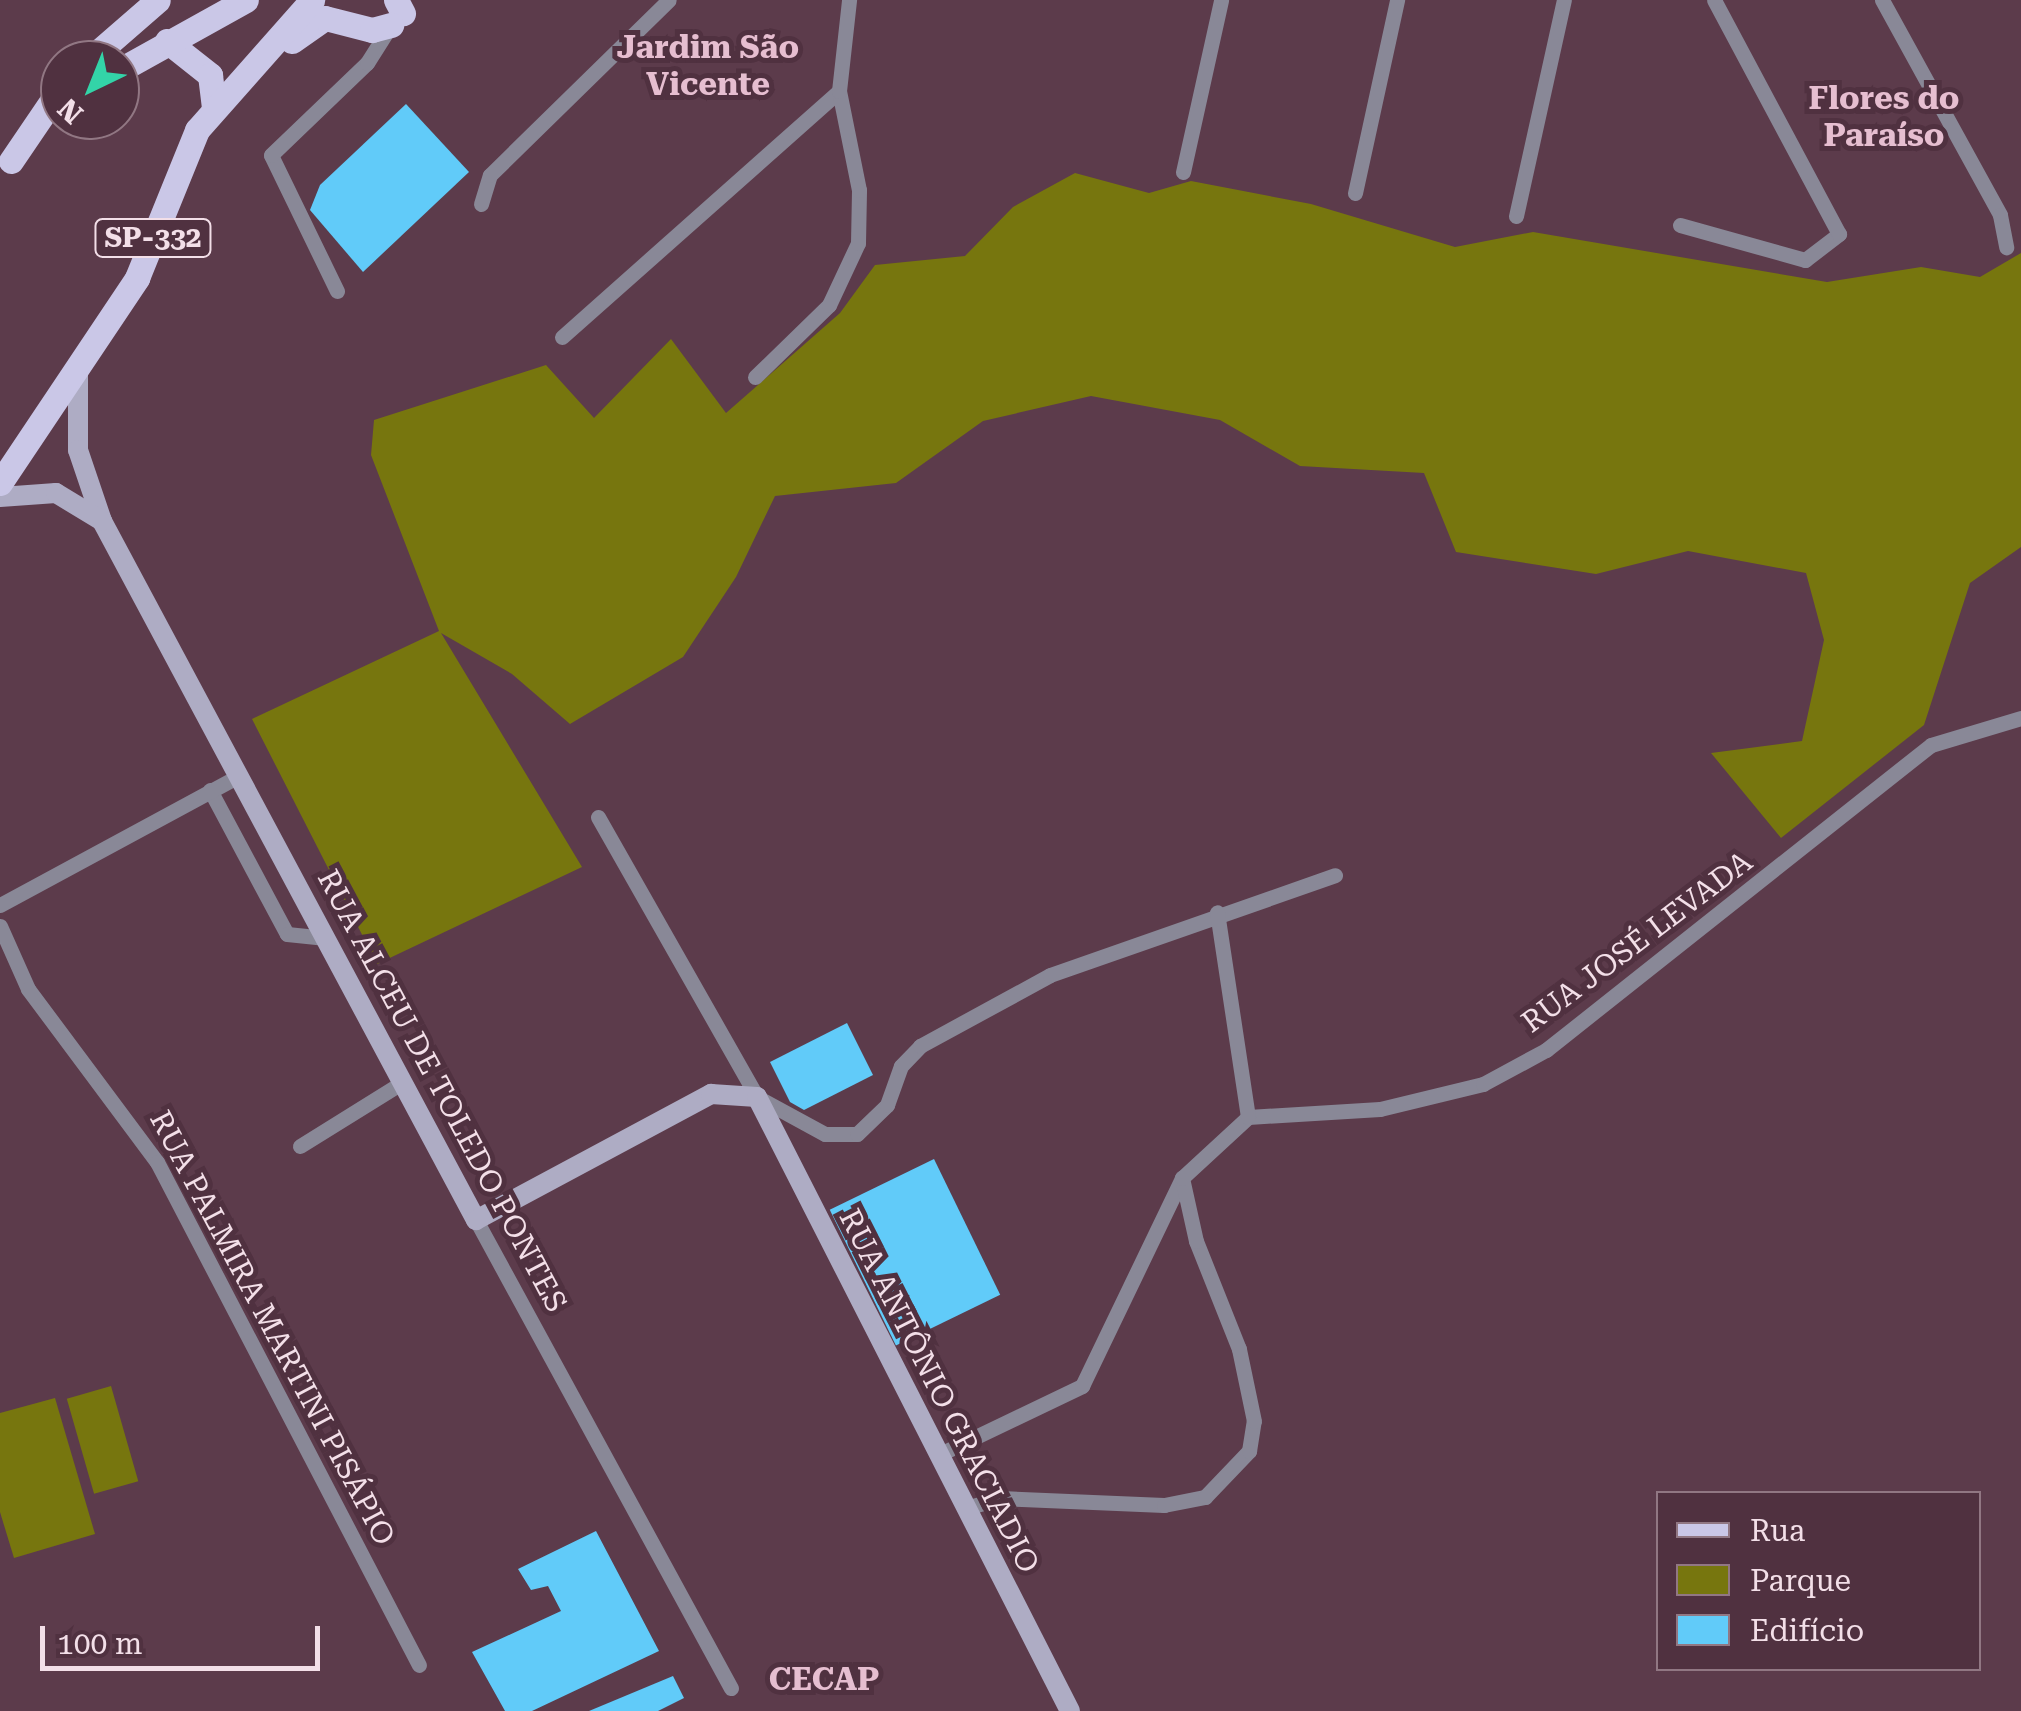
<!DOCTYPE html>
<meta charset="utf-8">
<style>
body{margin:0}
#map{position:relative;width:2021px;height:1711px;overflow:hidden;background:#5c3b4b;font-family:"Roboto Serif",serif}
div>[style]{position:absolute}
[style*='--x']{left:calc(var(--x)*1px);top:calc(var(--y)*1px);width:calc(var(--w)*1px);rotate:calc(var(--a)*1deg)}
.green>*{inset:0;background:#77760e;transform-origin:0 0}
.building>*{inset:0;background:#61cbf9;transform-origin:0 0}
.minor>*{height:15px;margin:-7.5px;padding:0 7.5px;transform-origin:7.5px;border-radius:7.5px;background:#898897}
.secondary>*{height:20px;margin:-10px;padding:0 10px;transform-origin:10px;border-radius:10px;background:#aeacc4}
.primary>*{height:25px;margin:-12.5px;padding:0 12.5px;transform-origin:12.5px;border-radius:12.5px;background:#cac7e7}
span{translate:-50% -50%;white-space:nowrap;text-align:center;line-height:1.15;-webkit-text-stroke:10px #503140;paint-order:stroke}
.shield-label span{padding:2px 8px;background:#503140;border:2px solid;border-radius:8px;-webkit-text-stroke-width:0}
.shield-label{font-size:28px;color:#f3dfe8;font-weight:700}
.street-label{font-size:30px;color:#f3dfe8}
.neighbourhood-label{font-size:32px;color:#e6bed0;font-weight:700}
.legend{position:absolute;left:1656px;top:1491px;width:325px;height:180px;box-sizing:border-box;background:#503140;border:2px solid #917783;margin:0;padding:12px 18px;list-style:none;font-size:30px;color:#f3dfe8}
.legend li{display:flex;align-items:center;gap:20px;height:50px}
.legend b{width:50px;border:2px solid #917783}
.north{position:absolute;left:40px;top:40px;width:100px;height:100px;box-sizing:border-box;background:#503140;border:2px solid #917783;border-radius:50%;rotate:223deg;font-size:28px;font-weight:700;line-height:40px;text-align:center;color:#f3dfe8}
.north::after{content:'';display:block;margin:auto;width:35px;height:45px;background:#33d4a8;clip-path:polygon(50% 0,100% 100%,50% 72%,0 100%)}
.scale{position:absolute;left:40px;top:1626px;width:280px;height:45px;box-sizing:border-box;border:5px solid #f3dfe8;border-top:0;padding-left:12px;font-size:30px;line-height:35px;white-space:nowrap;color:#f3dfe8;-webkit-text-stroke:8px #503140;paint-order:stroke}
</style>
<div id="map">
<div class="green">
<i style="clip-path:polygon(1075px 173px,1149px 193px,1191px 181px,1311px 204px,1455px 247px,1533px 232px,1827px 282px,1921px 267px,1980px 277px,2021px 253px,2021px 547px,1970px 583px,1924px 725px,1781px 838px,1711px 753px,1802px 741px,1824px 640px,1806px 573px,1688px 551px,1596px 574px,1456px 552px,1424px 473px,1300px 466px,1220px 420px,1091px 396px,983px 421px,896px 483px,775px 496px,736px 577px,683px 657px,570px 724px,512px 674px,441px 633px,582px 867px,377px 964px,252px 719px,439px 631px,371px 455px,374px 420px,546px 365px,594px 418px,671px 339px,726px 413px,840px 313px,875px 265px,965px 256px,1013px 207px)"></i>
<i style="left:111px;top:1386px;width:99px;height:46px;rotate:74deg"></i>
<i style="clip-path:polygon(55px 1398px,95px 1534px,14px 1558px,0 1512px,0 1413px)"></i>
</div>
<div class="building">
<i style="clip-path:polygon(406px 104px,469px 172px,363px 272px,310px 210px,320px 185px)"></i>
<i style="clip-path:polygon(847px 1023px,873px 1075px,804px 1110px,790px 1102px,770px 1062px)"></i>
<i style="left:934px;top:1159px;width:151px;height:116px;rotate:64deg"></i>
<i style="clip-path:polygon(596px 1531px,659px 1651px,532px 1711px,505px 1711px,472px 1652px,561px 1611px,548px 1586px,531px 1590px,518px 1569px)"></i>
<i style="clip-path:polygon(673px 1676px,684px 1698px,658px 1711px,589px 1711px)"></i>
</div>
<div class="minor">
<i style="--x:1882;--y:0;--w:245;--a:61.2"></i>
<i style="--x:2000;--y:215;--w:33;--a:79"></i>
<i style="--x:1183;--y:172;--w:176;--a:-77.5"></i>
<i style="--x:1355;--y:193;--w:198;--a:-77.7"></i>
<i style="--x:481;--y:204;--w:30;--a:-73"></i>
<i style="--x:490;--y:175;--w:250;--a:-44.4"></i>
<i style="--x:1516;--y:216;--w:221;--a:-77.5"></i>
<i style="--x:1680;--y:225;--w:130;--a:15.6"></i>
<i style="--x:1805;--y:260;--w:43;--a:-37.4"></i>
<i style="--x:1839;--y:234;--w:265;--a:-118.1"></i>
<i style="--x:337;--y:291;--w:151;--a:-115.9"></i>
<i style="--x:271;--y:155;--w:133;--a:-43.8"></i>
<i style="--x:367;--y:63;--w:45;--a:-57.7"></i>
<i style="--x:562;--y:337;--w:370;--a:-41.6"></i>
<i style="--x:755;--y:377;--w:103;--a:-44.2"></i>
<i style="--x:829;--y:305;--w:68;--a:-64.9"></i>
<i style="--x:858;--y:243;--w:53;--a:-88.9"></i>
<i style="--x:859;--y:190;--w:101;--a:-101.4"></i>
<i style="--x:839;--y:91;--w:92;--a:-83.7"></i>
<i style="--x:210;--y:790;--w:163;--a:61.9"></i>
<i style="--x:287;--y:934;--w:39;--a:6"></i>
<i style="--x:598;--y:817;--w:322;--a:60.4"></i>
<i style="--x:757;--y:1097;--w:77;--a:28.6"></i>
<i style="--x:825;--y:1134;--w:32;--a:0"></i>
<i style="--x:857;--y:1134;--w:42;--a:-44"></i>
<i style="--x:887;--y:1105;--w:41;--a:-70.3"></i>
<i style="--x:901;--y:1066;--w:28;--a:-46"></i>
<i style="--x:920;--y:1046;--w:148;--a:-28.6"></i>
<i style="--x:1050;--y:975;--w:302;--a:-19.3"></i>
<i style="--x:0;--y:905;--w:272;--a:-28.4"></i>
<i style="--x:0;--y:926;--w:69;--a:66"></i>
<i style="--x:28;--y:989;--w:216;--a:53.3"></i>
<i style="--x:157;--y:1162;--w:567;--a:62.49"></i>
<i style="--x:1248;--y:1117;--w:132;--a:-3.5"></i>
<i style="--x:1380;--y:1109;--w:106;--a:-13.6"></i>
<i style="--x:1483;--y:1084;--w:72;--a:-28.4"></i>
<i style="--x:1546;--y:1050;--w:491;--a:-38.4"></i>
<i style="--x:1931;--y:745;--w:94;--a:-16.7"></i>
<i style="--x:300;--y:1146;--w:121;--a:-31.9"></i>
<i style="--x:476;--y:1220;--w:533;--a:61.42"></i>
<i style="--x:938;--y:1455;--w:160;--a:-25.6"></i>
<i style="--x:1082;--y:1386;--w:231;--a:-64.3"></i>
<i style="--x:966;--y:1508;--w:36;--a:-16"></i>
<i style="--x:1001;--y:1498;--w:163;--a:2.5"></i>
<i style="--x:1164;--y:1505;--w:42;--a:-11"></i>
<i style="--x:1205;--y:1497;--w:64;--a:-46.3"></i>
<i style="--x:1249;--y:1451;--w:30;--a:-81"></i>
<i style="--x:1254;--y:1421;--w:74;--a:-101.8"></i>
<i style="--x:1239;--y:1349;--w:116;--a:-111.7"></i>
<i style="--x:1196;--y:1241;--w:65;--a:-102.5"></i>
<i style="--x:1182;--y:1178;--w:90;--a:-42.7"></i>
<i style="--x:1248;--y:1117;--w:207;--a:-98.6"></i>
</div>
<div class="secondary">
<i style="--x:78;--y:372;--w:78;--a:90"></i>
<i style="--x:78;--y:450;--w:75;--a:71.3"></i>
<i style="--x:102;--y:521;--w:793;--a:61.85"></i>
<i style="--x:476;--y:1220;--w:267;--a:-28.2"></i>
<i style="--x:711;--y:1094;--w:46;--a:3.7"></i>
<i style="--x:757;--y:1097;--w:689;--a:62.99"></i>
<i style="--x:0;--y:497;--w:56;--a:-4.1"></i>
<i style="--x:56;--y:493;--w:54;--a:31.3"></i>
</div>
<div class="primary">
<i style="--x:396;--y:0;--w:15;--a:62"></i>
<i style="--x:167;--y:41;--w:55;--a:38.3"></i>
<i style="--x:210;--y:75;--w:34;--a:83"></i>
<i style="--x:292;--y:41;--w:40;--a:-34.9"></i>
<i style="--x:325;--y:18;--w:49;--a:14.3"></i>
<i style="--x:372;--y:30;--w:20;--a:-15"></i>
<i style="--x:89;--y:60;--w:91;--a:-41"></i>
<i style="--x:120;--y:70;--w:144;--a:-29.1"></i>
<i style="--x:11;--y:161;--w:87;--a:-55.8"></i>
<i style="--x:0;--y:483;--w:247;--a:-56.2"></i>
<i style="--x:137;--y:278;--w:160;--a:-67.9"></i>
<i style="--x:197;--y:130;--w:174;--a:-48.5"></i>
</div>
<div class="shield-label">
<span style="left:153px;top:238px">SP-332</span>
</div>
<div class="street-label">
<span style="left:1637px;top:942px;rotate:-37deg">RUA JOSÉ LEVADA</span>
<span style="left:442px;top:1091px;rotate:62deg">RUA ALCEU DE TOLEDO PONTES</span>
<span style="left:272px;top:1328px;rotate:62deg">RUA PALMIRA MARTINI PISÁPIO</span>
<span style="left:939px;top:1391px;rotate:63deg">RUA ANTÔNIO GRACIADIO</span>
</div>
<div class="neighbourhood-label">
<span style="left:708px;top:66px">Jardim São<br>Vicente</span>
<span style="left:1884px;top:117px">Flores do<br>Paraíso</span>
<span style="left:824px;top:1679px">CECAP</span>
</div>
<ul class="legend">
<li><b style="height:12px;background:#cac7e7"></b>Rua</li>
<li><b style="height:28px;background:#77760e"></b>Parque</li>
<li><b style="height:28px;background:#61cbf9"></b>Edifício</li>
</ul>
<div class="north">N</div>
<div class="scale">100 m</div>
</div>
